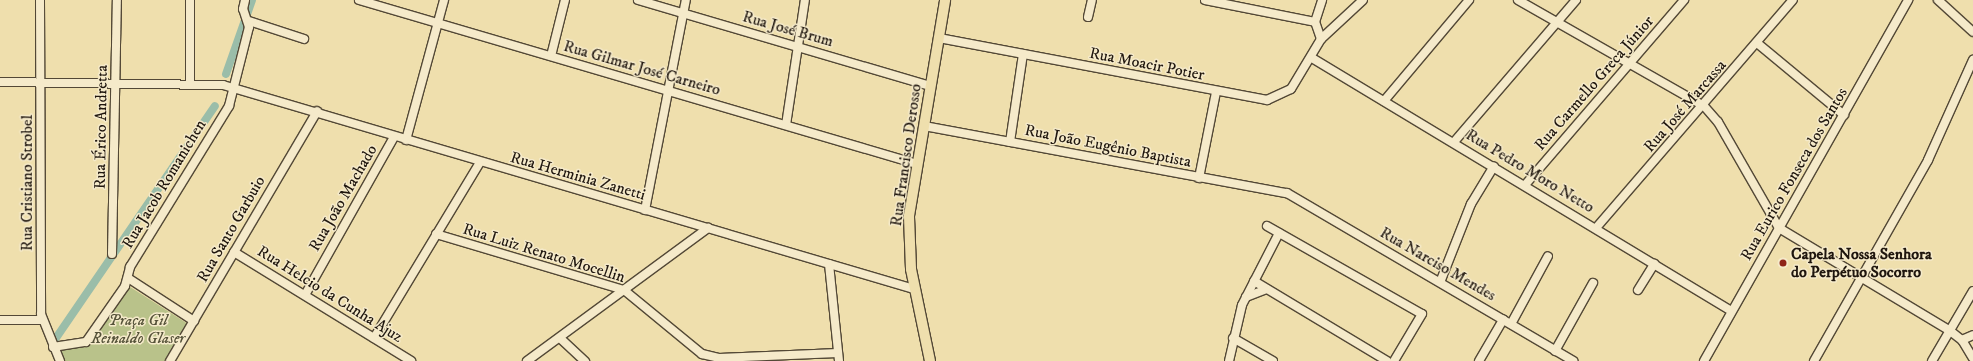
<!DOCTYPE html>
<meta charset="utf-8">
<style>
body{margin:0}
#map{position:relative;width:1973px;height:361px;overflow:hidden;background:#efdfad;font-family:"IM FELL DW Pica",serif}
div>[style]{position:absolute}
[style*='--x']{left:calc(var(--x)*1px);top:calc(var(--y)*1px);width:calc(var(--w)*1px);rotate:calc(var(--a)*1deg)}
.green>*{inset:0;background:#b9c28a}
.canal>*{height:8px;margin:-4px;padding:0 4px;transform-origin:4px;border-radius:4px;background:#9abda9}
.roads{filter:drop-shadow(1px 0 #534836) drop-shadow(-1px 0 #534836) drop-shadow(0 1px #534836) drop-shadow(0 -1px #534836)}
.minor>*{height:8px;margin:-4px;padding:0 4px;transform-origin:4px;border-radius:4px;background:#f5eaca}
.major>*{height:10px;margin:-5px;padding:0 5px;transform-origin:5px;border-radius:5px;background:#efdfad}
.dots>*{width:11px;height:11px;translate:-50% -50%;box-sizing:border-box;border:2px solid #f5eaca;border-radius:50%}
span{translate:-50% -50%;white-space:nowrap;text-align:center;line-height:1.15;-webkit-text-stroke:3px #f5eaca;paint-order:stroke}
.street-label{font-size:16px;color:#1f160e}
.poi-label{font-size:16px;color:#1f160e;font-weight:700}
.left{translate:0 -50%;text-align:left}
.park-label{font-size:16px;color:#555239;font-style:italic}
</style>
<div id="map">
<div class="green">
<i style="clip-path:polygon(127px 285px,188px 324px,166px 361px,64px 361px,58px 351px,88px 346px)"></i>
</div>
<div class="canal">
<i style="--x:226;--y:74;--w:78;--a:-70.6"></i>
<i style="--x:56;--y:338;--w:281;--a:-55.6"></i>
</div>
<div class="roads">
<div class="minor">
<i style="--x:40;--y:0;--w:314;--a:89.8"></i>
<i style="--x:41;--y:314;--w:51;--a:68"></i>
<i style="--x:190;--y:0;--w:82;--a:90"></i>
<i style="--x:359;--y:0;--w:582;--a:16.38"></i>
<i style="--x:638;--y:0;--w:305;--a:16.4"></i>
<i style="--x:1205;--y:0;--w:112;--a:11.3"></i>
<i style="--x:1518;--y:0;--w:214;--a:29.7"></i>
<i style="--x:1704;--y:106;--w:21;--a:49"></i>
<i style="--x:1718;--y:122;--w:122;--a:60.1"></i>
<i style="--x:1779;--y:228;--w:198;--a:31"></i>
<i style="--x:1949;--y:330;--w:16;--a:38"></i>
<i style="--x:1962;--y:340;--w:21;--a:59"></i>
<i style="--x:1938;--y:0;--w:47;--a:42.4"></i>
<i style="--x:1088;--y:17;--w:17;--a:-77"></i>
<i style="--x:249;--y:21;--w:58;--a:18.1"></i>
<i style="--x:939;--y:38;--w:334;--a:10.7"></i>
<i style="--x:1267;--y:100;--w:26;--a:-25"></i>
<i style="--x:1291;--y:89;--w:58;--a:-59"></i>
<i style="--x:1321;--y:39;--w:57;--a:-42.9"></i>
<i style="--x:1321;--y:39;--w:18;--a:-109"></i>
<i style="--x:1315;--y:22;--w:23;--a:-72"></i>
<i style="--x:1757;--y:43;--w:113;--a:39.6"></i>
<i style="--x:551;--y:56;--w:58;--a:-76"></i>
<i style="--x:1312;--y:58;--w:490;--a:31.1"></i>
<i style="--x:0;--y:82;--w:223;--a:0.8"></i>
<i style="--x:223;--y:85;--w:720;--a:16.45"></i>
<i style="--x:1384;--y:101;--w:132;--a:-49.9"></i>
<i style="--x:786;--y:125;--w:126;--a:-81.4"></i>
<i style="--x:924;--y:126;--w:369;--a:10.5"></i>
<i style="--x:1287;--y:193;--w:332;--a:30.4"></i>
<i style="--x:406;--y:140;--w:145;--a:-74.8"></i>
<i style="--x:1010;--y:142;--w:89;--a:-81.6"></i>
<i style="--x:1454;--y:142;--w:187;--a:-49.3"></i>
<i style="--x:1199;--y:178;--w:88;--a:-78.8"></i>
<i style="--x:1525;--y:185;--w:244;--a:-49.3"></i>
<i style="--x:645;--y:210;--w:214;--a:-79"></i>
<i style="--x:1267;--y:226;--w:178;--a:29.6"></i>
<i style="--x:1422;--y:314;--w:55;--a:120.8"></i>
<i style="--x:1596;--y:228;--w:301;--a:-49.2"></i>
<i style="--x:436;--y:234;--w:196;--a:16.6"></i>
<i style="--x:624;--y:290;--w:101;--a:39.4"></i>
<i style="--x:702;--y:354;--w:17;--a:13"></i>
<i style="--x:719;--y:358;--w:119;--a:-2.4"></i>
<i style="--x:234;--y:252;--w:208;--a:31.6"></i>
<i style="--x:112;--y:254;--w:254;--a:-88.9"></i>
<i style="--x:829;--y:264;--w:98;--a:84.1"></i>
<i style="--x:128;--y:278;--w:79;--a:33.1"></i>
<i style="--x:1441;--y:280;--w:82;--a:-68.5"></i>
<i style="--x:1471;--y:204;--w:44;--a:-58.8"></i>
<i style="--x:1254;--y:281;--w:155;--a:31"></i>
<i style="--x:1638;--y:290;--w:31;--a:-58"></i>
<i style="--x:305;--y:295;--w:181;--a:-60.6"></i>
<i style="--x:1246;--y:297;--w:22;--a:-21"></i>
<i style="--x:0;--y:320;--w:41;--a:0"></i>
<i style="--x:1511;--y:324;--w:77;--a:-61.4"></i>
<i style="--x:374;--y:338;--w:205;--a:-58.9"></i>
<i style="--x:1233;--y:338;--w:46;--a:29.9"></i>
<i style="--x:561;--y:339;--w:33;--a:43"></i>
<i style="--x:1962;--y:340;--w:12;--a:-24"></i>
<i style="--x:53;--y:347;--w:33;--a:-9"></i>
<i style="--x:86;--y:342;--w:68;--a:-55.1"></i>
<i style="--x:125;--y:286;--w:20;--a:-75"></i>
<i style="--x:130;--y:267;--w:189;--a:-58.4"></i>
<i style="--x:229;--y:106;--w:81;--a:-75.8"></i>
<i style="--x:249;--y:27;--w:19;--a:-108"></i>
<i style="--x:243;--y:9;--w:9;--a:-77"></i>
<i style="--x:1555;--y:351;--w:78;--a:-60.8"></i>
<i style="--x:170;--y:361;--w:290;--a:-59.5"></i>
<i style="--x:527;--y:361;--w:225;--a:-36.3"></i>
<i style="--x:1229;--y:361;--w:57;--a:-76.9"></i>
<i style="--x:1242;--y:305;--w:81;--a:-62.8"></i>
<i style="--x:1479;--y:361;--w:48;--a:-59.7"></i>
<i style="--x:1704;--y:361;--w:415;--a:-60.5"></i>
<i style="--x:1814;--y:361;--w:231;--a:-60.4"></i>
<i style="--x:1928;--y:160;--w:110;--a:-65.8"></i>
<i style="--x:1932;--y:361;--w:81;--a:-59.6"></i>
</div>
<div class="major">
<i style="--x:930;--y:361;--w:94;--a:-101.7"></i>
<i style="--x:911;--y:269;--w:53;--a:-92.2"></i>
<i style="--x:909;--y:216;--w:219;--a:-80.5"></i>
</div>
</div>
<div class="dots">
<i style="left:1783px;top:263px;background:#8f2418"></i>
</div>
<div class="street-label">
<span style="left:788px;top:29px;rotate:16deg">Rua José Brum</span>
<span style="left:1147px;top:64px;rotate:11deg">Rua Moacir Potier</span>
<span style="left:642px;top:68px;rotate:16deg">Rua Gilmar José Carneiro</span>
<span style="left:1594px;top:83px;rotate:-49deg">Rua Carmello Greca Júnior</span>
<span style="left:1685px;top:106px;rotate:-49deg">Rua José Marcassa</span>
<span style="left:101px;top:127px;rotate:-89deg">Rua Érico Andretta</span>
<span style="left:1108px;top:146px;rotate:11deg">Rua João Eugênio Baptista</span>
<span style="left:906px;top:155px;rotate:-82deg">Rua Francisco Derosso</span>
<span style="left:1530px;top:171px;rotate:31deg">Rua Pedro Moro Netto</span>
<span style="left:1794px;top:174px;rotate:-60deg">Rua Eurico Fonseca dos Santos</span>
<span style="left:578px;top:176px;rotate:16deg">Rua Herminia Zanetti</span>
<span style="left:27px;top:183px;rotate:-90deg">Rua Cristiano Strobel</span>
<span style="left:164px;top:184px;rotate:-59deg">Rua Jacob Romanichen</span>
<span style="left:343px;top:198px;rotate:-60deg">Rua João Machado</span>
<span style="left:231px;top:229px;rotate:-60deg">Rua Santo Garbuio</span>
<span style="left:544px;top:253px;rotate:17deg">Rua Luiz Renato Mocellin</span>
<span style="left:1438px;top:264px;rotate:30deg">Rua Narciso Mendes</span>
<span style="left:330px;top:294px;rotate:32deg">Rua Helcio da Cunha Ajuz</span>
</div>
<div class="poi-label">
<span class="left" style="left:1791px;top:263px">Capela Nossa Senhora<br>do Perpétuo Socorro</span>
</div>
<div class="park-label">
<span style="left:138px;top:329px">Praça Gil<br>Reinaldo Glaser</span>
</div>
</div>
